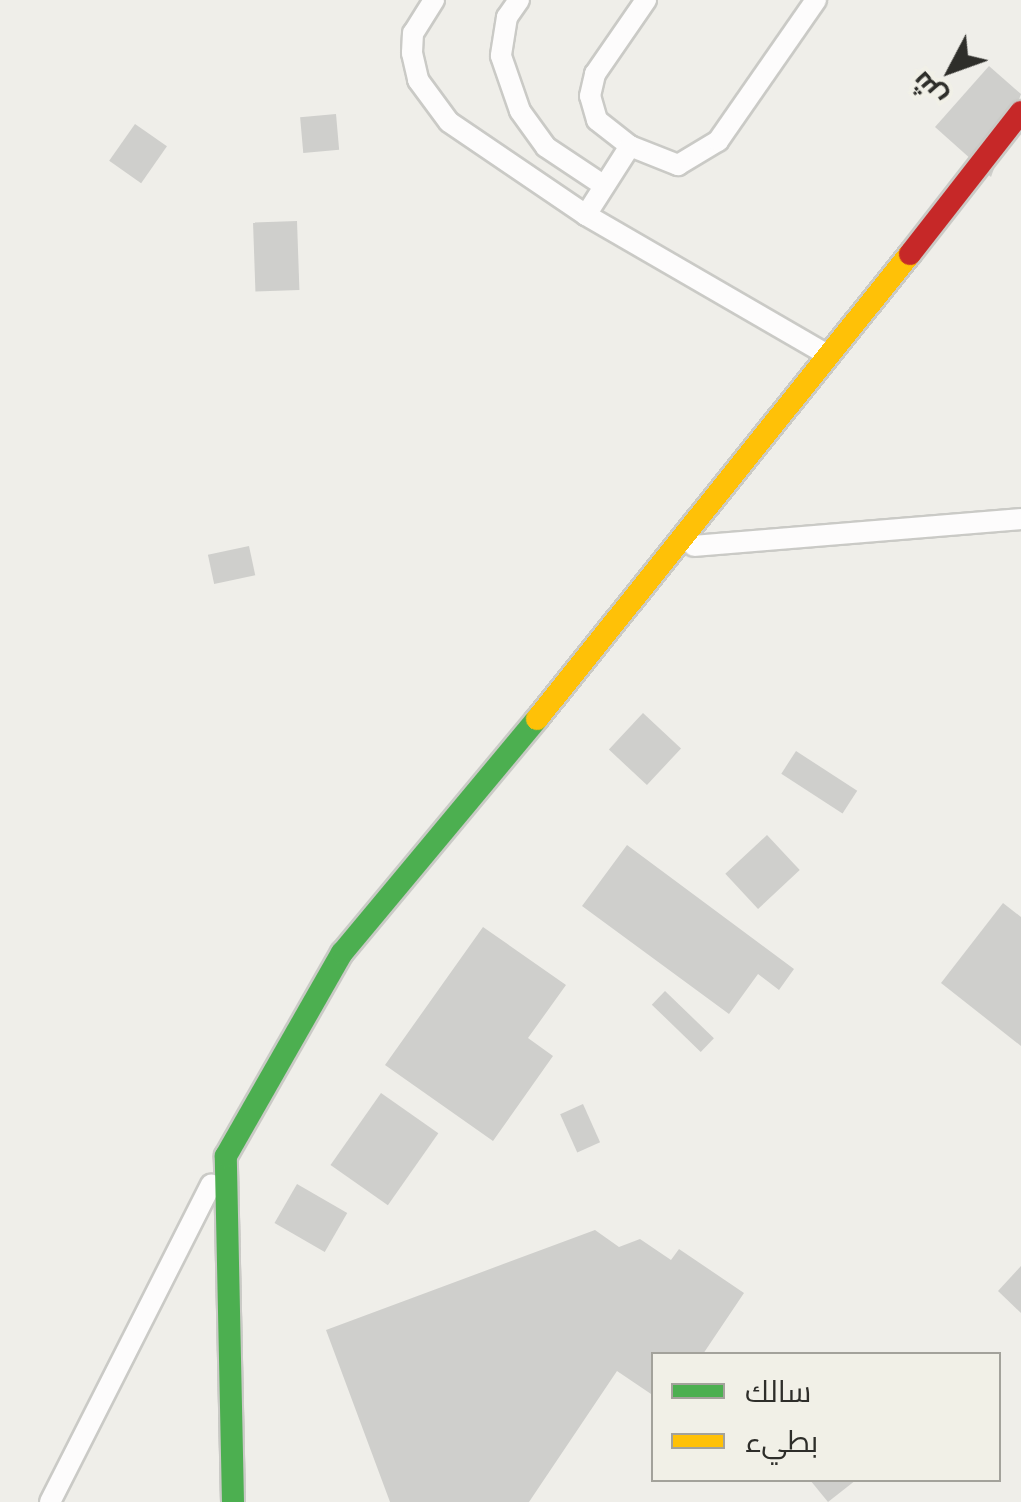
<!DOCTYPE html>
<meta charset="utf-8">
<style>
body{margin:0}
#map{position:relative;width:1021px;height:1502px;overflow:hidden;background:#efeee9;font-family:Figtree,Cairo,sans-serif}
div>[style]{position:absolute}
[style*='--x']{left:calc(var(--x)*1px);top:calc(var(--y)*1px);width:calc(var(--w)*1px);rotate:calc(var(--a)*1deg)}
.building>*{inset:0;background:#cfcfcc;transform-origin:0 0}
.roads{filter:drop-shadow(2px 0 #cacac6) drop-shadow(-2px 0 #cacac6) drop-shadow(0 2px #cacac6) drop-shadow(0 -2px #cacac6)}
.lane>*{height:20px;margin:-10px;padding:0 10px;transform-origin:10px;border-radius:10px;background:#fdfcfc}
.fast>*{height:22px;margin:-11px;padding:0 11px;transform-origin:11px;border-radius:11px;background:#4caf50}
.slow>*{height:22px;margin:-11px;padding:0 11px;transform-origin:11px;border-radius:11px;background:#ffc107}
.jam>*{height:22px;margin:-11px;padding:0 11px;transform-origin:11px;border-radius:11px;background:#c62828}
span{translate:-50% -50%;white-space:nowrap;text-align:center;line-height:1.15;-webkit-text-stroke:8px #f1f0e7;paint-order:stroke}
.legend{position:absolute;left:651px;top:1352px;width:350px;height:130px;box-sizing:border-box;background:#f1f0e7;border:2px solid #a3a29b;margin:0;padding:12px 18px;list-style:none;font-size:30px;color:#2e2e2a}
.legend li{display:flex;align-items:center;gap:20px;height:50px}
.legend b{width:50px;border:2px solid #a3a29b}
.north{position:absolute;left:901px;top:20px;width:100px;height:100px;-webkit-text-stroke:8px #f1f0e7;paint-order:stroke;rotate:229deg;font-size:28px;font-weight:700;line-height:40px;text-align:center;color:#2e2e2a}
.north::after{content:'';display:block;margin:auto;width:35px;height:45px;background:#2e2e2a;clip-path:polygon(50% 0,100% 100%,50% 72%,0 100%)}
</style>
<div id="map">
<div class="building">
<i style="clip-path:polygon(989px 66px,1021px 94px,991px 177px,935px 127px)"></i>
<i style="left:336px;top:114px;width:36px;height:36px;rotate:85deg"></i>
<i style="left:135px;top:124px;width:39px;height:45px;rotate:35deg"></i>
<i style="left:297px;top:221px;width:69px;height:44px;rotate:88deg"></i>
<i style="left:249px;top:546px;width:30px;height:42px;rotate:78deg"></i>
<i style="left:643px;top:713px;width:52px;height:50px;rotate:43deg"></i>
<i style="left:796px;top:751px;width:73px;height:27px;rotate:33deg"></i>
<i style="left:767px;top:835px;width:48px;height:57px;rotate:47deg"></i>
<i style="clip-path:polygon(627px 845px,794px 969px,779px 990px,758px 974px,729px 1014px,582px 906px)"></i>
<i style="clip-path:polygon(1003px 903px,1021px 917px,1021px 1046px,941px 983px)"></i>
<i style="clip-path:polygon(483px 927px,566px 985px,528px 1038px,553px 1056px,493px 1141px,385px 1065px)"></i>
<i style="left:665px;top:991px;width:68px;height:19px;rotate:44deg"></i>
<i style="left:381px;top:1093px;width:70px;height:88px;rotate:35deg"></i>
<i style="left:583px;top:1104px;width:42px;height:25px;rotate:66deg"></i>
<i style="left:297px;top:1184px;width:58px;height:45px;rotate:30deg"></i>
<i style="clip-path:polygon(595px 1230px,619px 1247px,640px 1239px,671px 1260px,679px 1249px,744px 1293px,703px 1354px,654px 1354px,654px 1396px,617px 1371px,529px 1502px,390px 1502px,326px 1330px)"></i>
<i style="clip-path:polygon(1021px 1266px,1021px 1313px,998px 1291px)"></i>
<i style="clip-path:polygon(810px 1480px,856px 1480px,828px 1502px)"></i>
</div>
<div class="roads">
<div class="lane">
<i style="--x:434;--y:0;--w:39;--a:122"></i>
<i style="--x:413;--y:33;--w:20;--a:93"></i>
<i style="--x:412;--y:53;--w:28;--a:77"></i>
<i style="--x:418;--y:80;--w:52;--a:53.6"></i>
<i style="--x:449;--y:122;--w:166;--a:34.2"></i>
<i style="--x:586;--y:215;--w:281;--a:30.1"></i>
<i style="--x:519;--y:0;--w:21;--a:125"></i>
<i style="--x:507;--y:17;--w:39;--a:99"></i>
<i style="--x:501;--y:56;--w:58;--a:70.9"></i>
<i style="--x:520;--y:111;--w:44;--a:54.2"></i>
<i style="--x:546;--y:147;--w:69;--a:33.7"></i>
<i style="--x:630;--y:146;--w:42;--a:-141.8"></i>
<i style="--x:597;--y:120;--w:25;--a:-106"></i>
<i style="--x:590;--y:96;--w:23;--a:-77"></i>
<i style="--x:595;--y:74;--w:90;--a:-55.4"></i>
<i style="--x:586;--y:215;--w:82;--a:-57.5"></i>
<i style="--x:630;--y:146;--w:52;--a:21.6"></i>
<i style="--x:678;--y:165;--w:47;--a:-31"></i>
<i style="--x:718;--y:141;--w:172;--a:-55.2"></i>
<i style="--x:694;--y:546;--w:328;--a:-4.7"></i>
<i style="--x:50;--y:1502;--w:356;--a:-63.1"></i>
</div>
<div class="fast">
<i style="--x:233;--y:1502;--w:346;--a:-91.2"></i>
<i style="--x:226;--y:1156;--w:234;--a:-60.3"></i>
<i style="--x:342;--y:953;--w:305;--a:-50.2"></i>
</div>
<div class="slow">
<i style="--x:537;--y:719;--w:596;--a:-51.27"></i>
</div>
<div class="jam">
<i style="--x:910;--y:254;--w:180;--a:-52"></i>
</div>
</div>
<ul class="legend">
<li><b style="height:12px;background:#4caf50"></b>سالك</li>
<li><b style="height:12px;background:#ffc107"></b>بطيء</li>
</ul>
<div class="north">ش</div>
</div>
